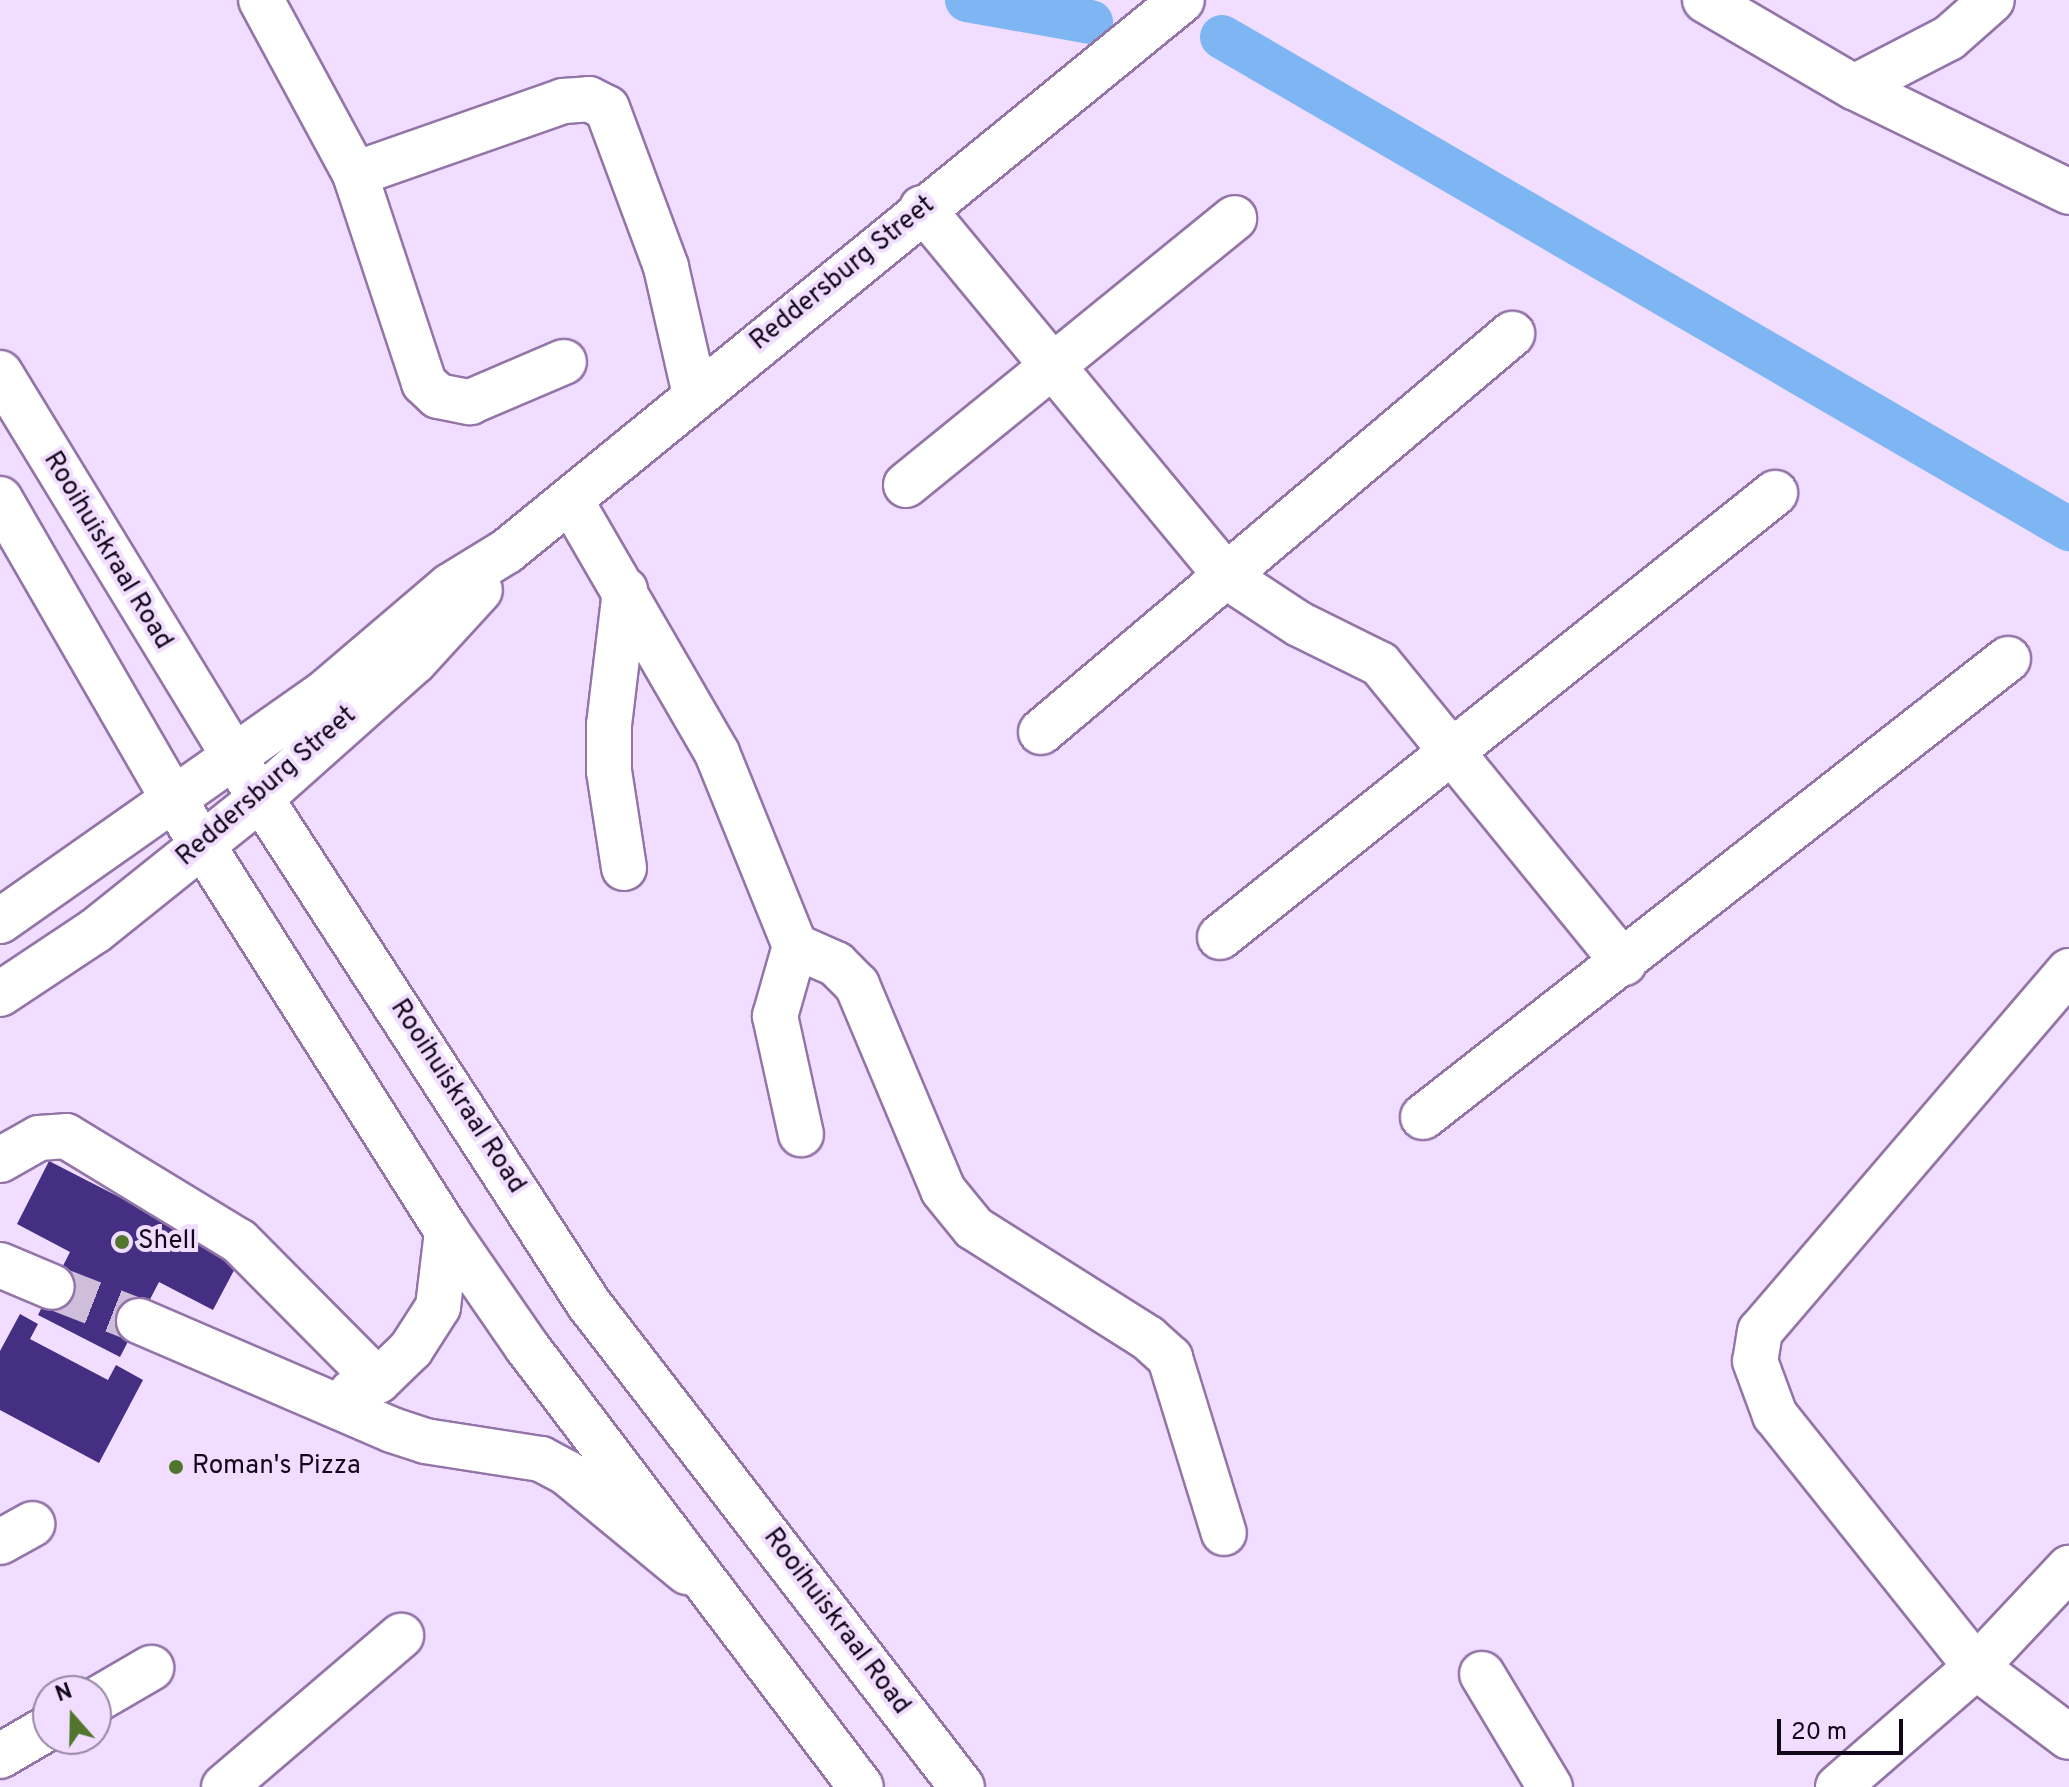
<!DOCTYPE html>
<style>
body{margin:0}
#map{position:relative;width:2069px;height:1787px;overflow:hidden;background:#f0ddff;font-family:Overpass,sans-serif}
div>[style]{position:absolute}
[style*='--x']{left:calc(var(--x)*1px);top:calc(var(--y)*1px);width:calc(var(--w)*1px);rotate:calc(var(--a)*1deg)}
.canal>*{height:44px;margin:-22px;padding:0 22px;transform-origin:22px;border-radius:22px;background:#7db6f3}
.building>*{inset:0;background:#452f82}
.minor-tunnel>*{height:44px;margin-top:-22px;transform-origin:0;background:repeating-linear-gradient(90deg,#cfbddc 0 44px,transparent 0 66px)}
.roads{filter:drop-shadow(2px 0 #9375a8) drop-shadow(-2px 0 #9375a8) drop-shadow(0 2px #9375a8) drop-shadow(0 -2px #9375a8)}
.minor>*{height:44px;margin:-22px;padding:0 22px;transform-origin:22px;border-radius:22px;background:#fff}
.major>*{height:44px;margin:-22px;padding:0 22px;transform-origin:22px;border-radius:22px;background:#fff}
.dots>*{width:22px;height:22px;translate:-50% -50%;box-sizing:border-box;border:4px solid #f0ddff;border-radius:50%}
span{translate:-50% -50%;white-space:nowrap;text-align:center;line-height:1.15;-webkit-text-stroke:8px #f0ddff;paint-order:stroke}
.street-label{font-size:26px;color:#120719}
.poi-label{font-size:26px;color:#120719}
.left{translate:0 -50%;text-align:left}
.north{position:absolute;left:32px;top:1675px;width:80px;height:80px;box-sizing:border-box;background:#f0ddff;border:2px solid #9787a3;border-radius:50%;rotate:340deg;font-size:22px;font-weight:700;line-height:32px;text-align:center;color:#120719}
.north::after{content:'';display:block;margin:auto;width:28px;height:36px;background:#52752d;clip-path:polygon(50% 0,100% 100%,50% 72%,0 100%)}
.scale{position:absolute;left:1777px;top:1719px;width:126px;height:36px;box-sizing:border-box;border:4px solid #120719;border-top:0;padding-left:10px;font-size:24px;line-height:28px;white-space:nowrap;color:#120719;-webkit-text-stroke:6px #f0ddff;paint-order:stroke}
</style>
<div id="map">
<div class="canal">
<i style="--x:967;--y:0;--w:126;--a:10.1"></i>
<i style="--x:1222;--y:37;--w:980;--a:30.15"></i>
</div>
<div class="building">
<i style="clip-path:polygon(49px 1161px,240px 1259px,213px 1310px,159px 1282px,120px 1357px,38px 1315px,70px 1252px,17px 1224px)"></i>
<i style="clip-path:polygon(20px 1314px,38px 1324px,30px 1339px,108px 1380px,116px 1365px,143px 1380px,99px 1463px,0 1410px,0 1351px)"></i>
</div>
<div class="minor-tunnel">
<i style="--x:52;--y:1287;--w:93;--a:21.3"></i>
</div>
<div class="roads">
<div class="minor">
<i style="--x:261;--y:0;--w:198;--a:61.6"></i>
<i style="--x:355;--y:174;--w:220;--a:71.7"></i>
<i style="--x:424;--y:383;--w:19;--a:43"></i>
<i style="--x:438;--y:396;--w:33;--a:11"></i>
<i style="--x:470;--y:402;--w:102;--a:-23.1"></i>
<i style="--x:1705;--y:0;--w:173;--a:30.3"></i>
<i style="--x:1854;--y:87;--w:239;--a:26"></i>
<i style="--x:1854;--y:87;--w:107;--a:-27.3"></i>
<i style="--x:1949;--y:38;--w:57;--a:-41.5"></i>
<i style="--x:355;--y:174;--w:220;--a:-19.3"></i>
<i style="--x:563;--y:101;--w:26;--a:-4"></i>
<i style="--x:589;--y:99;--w:20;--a:27"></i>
<i style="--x:607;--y:108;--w:170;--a:69.6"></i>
<i style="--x:666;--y:267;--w:131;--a:77.2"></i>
<i style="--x:922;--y:208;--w:477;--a:50.4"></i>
<i style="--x:1226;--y:576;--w:87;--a:33.3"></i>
<i style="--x:1299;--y:624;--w:90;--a:26.3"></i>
<i style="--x:1380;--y:664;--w:386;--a:50.8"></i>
<i style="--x:906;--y:485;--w:423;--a:-39.1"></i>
<i style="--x:571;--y:501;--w:291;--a:59.9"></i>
<i style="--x:717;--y:753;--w:208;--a:68"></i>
<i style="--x:795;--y:946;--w:45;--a:23.7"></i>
<i style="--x:836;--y:964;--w:30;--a:45"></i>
<i style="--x:857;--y:985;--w:222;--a:67.2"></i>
<i style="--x:943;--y:1190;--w:49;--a:50.8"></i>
<i style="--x:974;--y:1228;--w:206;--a:32.3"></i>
<i style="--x:1148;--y:1338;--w:30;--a:42"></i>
<i style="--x:1170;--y:1358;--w:183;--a:72.9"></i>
<i style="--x:1041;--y:732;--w:617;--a:-40.2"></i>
<i style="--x:624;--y:868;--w:98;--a:-98.8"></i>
<i style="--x:609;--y:771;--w:46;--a:-90"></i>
<i style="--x:609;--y:725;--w:136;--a:-83.2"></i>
<i style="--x:0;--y:921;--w:393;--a:-35.1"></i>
<i style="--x:322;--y:695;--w:168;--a:-40.4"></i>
<i style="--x:450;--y:586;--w:67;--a:-31.6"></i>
<i style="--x:507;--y:551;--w:871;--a:-39.22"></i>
<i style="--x:1220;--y:937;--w:711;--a:-38.66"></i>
<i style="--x:795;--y:946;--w:73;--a:105.9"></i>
<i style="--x:775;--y:1016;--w:121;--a:77.6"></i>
<i style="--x:2069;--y:971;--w:474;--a:130.6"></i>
<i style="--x:1760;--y:1331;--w:30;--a:99"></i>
<i style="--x:1755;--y:1361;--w:58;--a:69.7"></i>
<i style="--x:1775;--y:1415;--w:322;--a:51.4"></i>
<i style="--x:1976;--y:1667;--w:116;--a:37"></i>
<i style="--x:0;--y:994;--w:114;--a:-33.6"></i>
<i style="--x:95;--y:931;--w:213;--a:-38.7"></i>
<i style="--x:261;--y:798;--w:206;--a:-41.7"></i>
<i style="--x:415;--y:661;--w:96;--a:-47.5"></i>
<i style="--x:1423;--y:1117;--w:743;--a:-38.06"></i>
<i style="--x:0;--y:1160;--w:45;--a:-29.4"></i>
<i style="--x:39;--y:1138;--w:27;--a:-4"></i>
<i style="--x:66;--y:1136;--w:202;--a:31.3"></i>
<i style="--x:239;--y:1241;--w:197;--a:45.2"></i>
<i style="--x:0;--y:1265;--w:56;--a:22.9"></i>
<i style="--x:139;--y:1321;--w:275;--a:23.3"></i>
<i style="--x:392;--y:1430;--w:35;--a:18"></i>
<i style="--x:425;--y:1441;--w:117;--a:8.8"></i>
<i style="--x:541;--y:1459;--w:30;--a:28"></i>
<i style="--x:567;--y:1473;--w:156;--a:39.5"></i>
<i style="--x:352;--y:1392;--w:28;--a:-23"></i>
<i style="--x:378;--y:1381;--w:46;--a:-44.1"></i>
<i style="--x:411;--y:1349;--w:50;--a:-57.3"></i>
<i style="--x:438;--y:1307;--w:77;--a:-83.2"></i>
<i style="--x:0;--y:1542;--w:37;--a:-29"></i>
<i style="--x:1482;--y:1674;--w:132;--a:59"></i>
<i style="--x:96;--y:1700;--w:64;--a:-30.2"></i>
<i style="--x:0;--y:1756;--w:56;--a:-30.3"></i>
<i style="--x:224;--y:1787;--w:233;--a:-40.5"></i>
<i style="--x:1838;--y:1787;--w:183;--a:-41"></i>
<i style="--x:1976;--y:1667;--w:136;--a:-46.8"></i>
</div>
<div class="major">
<i style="--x:0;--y:373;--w:450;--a:58.6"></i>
<i style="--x:234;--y:757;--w:652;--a:57.02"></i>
<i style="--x:589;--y:1304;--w:610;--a:52.32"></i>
<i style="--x:0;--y:499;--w:348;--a:60"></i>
<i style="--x:174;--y:800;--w:510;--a:57.65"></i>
<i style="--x:447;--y:1231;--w:141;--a:55.4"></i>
<i style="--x:527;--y:1347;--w:552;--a:52.8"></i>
</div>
</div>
<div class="dots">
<i style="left:122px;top:1242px;background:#52752d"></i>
<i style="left:176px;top:1467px;background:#52752d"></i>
</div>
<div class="street-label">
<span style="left:843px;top:274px;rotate:-39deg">Reddersburg Street</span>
<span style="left:107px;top:551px;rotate:59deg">Rooihuiskraal Road</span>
<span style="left:267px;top:787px;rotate:-41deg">Reddersburg Street</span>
<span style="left:457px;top:1097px;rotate:57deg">Rooihuiskraal Road</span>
<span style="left:836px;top:1622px;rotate:53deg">Rooihuiskraal Road</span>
</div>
<div class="poi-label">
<span class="left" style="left:138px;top:1242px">Shell</span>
<span class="left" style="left:192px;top:1467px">Roman's Pizza</span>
</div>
<div class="north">N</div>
<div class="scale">20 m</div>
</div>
